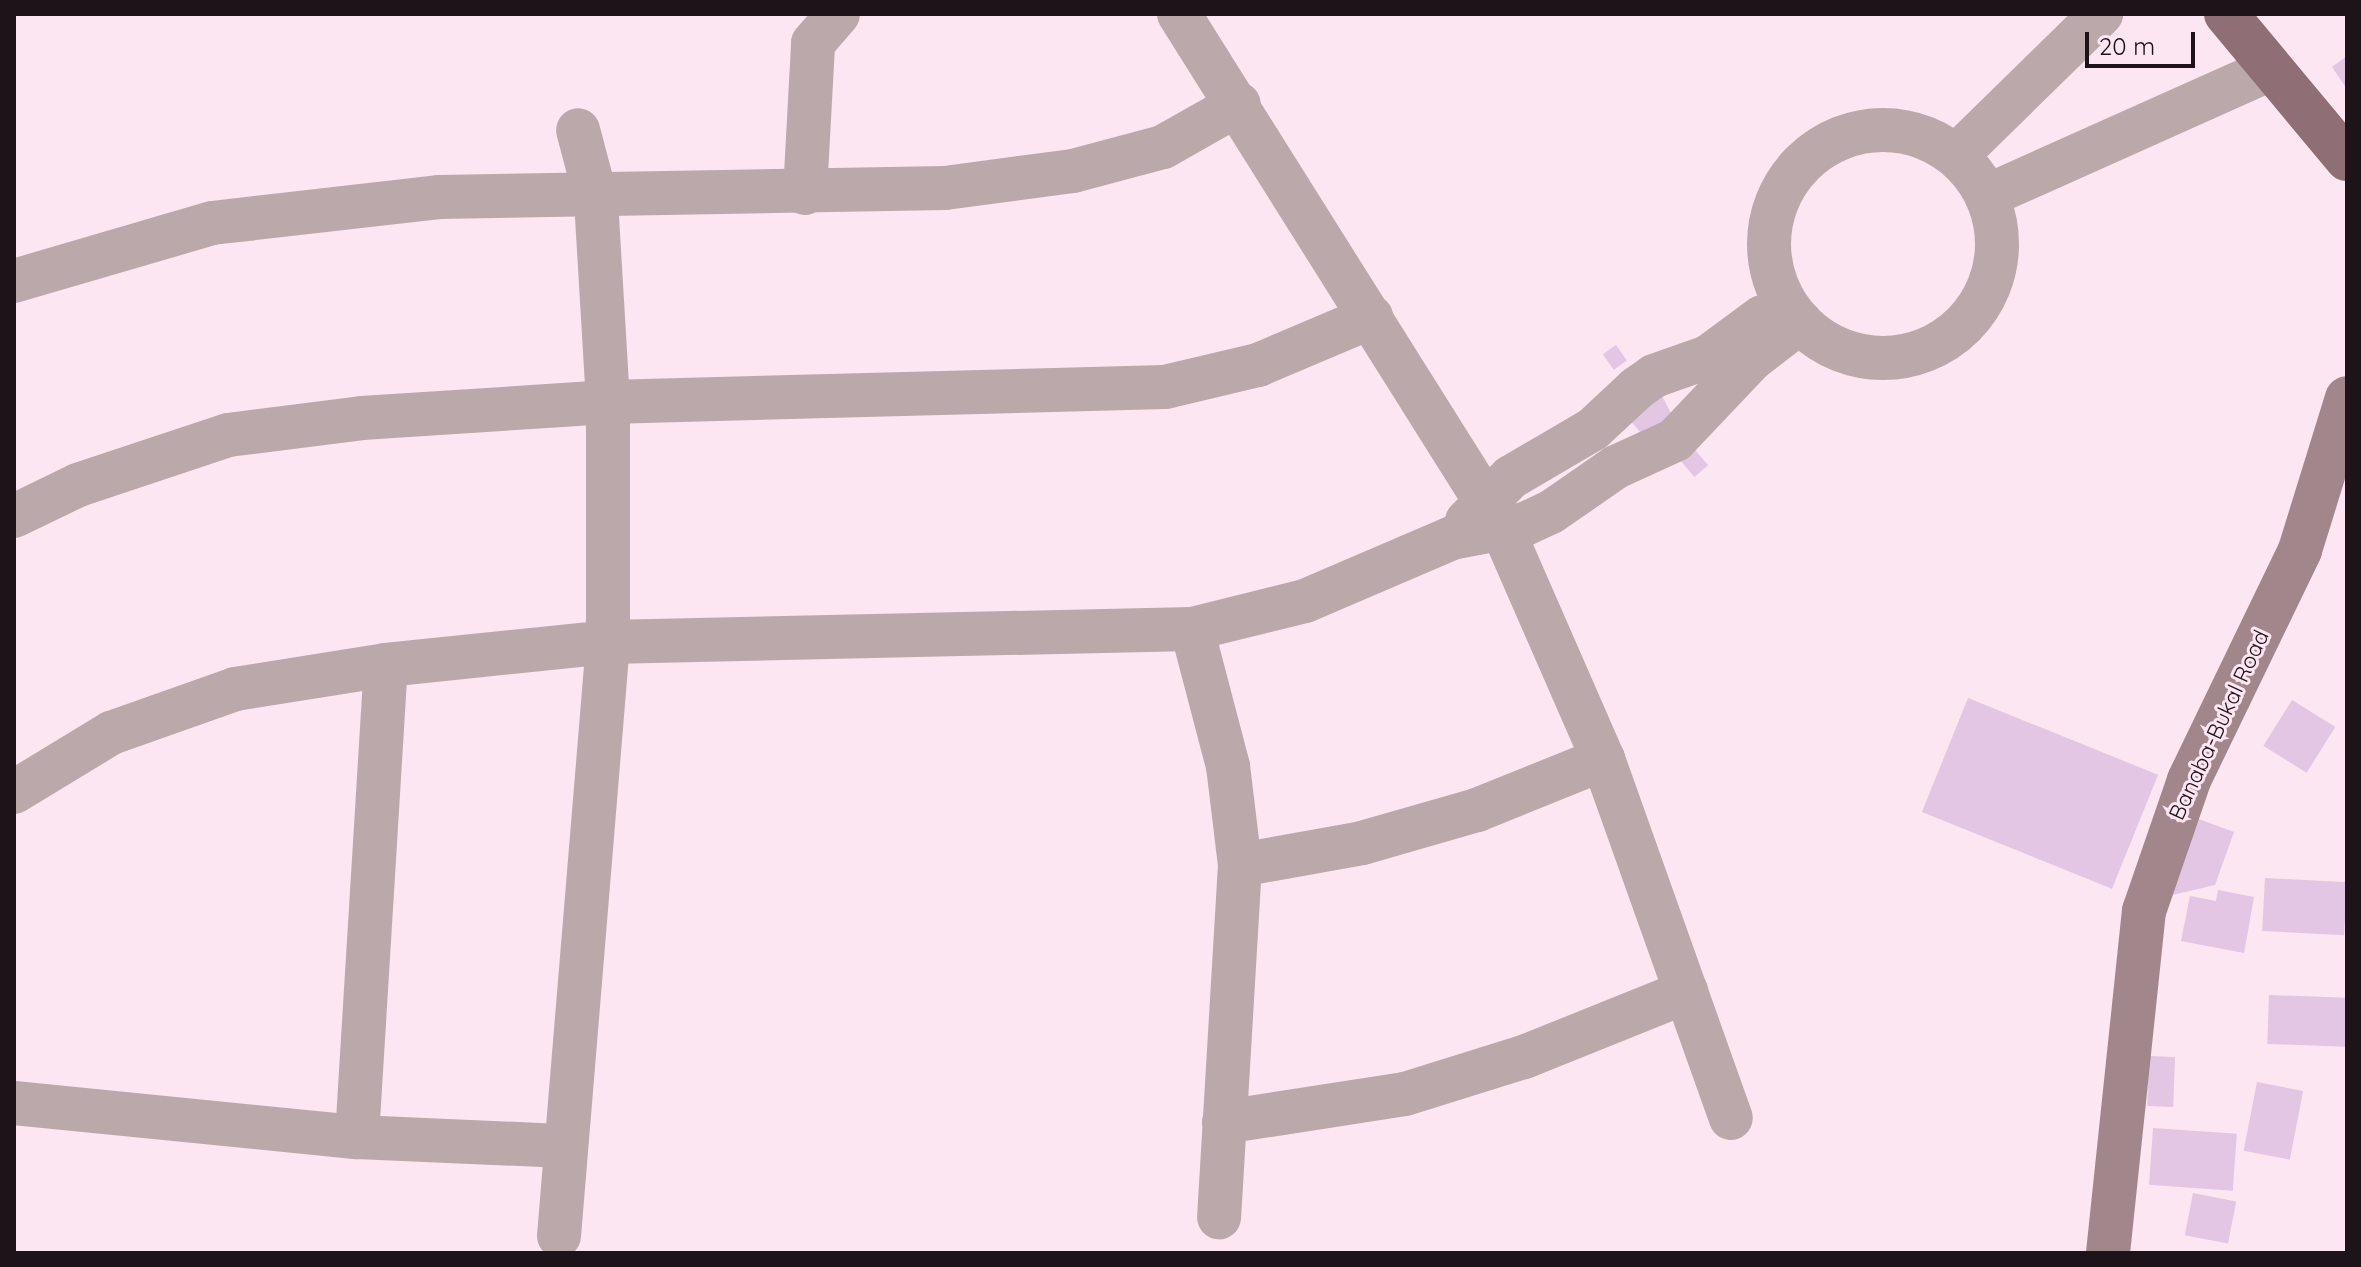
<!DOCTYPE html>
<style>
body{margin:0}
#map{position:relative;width:2361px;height:1267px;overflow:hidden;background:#fce6f1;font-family:Quicksand,sans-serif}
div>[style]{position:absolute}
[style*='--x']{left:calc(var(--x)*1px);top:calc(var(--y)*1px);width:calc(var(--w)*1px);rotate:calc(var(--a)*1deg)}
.building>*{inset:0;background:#e2c6e3;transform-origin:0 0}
.street>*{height:44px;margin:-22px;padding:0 22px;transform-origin:22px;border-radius:22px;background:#bba8ab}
.street>.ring{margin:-22px;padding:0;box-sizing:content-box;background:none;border:44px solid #bba8ab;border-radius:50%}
.secondary>*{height:44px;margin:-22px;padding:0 22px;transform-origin:22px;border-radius:22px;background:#a1868c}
.primary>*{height:44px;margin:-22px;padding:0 22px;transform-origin:22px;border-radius:22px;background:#8f6e75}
span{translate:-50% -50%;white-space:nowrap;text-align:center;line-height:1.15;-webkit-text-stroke:6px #fce6f1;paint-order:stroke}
.street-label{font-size:22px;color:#1f131a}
.frame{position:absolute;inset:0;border:16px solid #1f131a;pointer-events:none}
.scale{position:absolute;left:2085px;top:32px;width:110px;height:36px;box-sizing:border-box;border:4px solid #1f131a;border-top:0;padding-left:10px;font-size:24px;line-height:28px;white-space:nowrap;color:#1f131a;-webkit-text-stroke:6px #fce6f1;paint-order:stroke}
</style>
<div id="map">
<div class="building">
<i style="clip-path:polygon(2347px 56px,2347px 89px,2332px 67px)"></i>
<i style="left:1616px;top:345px;width:19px;height:16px;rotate:55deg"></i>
<i style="clip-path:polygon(1660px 392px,1674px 419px,1654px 435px,1648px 428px,1641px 433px,1628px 418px)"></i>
<i style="left:1695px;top:450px;width:20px;height:18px;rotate:49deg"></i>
<i style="left:1968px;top:698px;width:205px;height:123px;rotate:22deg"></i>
<i style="left:2292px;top:700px;width:51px;height:54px;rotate:32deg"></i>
<i style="clip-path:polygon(2193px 817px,2234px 832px,2215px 885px,2168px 896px)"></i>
<i style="left:2265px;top:878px;width:82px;height:53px;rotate:3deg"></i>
<i style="clip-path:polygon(2218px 890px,2254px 897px,2244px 953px,2181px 941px,2190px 896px,2216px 901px)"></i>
<i style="left:2269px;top:995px;width:78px;height:49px;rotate:2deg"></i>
<i style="left:2149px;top:1056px;width:26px;height:50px;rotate:2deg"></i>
<i style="left:2257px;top:1082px;width:47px;height:70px;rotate:11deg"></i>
<i style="left:2153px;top:1128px;width:84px;height:57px;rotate:4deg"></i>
<i style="left:2193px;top:1193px;width:44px;height:43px;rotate:11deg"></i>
</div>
<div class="street">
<i style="--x:1179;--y:14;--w:607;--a:57.85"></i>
<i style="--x:1502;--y:528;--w:252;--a:66.4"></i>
<i style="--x:1603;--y:759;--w:381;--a:70.4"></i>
<i class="ring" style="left:1769px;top:130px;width:184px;height:184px"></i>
<i style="--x:1957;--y:155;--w:202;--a:-44.4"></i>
<i style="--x:805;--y:193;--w:150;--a:-86.9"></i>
<i style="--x:813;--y:43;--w:38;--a:-49"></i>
<i style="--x:1987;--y:196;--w:311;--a:-24.1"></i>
<i style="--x:14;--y:281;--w:206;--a:-16.3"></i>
<i style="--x:212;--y:223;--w:228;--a:-6.5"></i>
<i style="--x:439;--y:197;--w:506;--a:-1.02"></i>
<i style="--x:945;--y:188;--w:129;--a:-7.6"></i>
<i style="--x:1073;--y:171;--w:93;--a:-14.9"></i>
<i style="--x:1163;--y:147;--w:87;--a:-29.5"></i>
<i style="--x:14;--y:516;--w:71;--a:-25.8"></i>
<i style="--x:78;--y:485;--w:158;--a:-18.4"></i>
<i style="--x:228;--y:435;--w:135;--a:-7.2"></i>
<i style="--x:362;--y:418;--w:247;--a:-3.7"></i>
<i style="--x:608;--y:402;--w:557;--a:-1.54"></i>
<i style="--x:1165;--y:387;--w:96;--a:-13.3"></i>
<i style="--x:1258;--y:365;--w:123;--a:-23"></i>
<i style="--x:1467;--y:521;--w:62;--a:-45"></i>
<i style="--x:1511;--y:477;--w:95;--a:-30.3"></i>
<i style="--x:1593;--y:429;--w:60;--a:-43"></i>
<i style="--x:1637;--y:388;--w:21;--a:-35"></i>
<i style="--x:1654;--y:376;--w:57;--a:-19.4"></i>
<i style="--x:1708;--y:357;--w:67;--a:-36.5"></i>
<i style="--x:1192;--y:629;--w:142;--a:75.3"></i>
<i style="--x:1228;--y:766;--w:100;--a:83.1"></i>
<i style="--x:1240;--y:865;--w:353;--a:93.4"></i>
<i style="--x:14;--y:792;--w:114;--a:-31.3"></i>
<i style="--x:111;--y:733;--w:132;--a:-19.5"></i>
<i style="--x:235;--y:689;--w:153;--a:-9"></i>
<i style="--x:386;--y:665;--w:223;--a:-5.9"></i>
<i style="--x:608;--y:642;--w:584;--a:-1.28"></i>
<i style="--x:1192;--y:629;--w:116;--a:-13.9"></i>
<i style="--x:1305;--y:601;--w:160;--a:-23.2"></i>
<i style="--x:1452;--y:538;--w:74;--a:-10.9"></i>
<i style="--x:1525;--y:524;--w:29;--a:-25"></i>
<i style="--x:1551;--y:512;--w:79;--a:-34.7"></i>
<i style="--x:1616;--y:467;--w:65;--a:-24.6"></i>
<i style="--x:1675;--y:440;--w:112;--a:-46.5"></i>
<i style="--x:1752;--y:359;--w:61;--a:-37.6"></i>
<i style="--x:1240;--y:865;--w:124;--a:-10.2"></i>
<i style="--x:1362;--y:843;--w:120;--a:-16"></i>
<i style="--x:1477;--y:810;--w:136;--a:-22"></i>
<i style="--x:14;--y:1103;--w:345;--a:5.7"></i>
<i style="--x:357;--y:1137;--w:209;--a:2.5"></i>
<i style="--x:1224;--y:1122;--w:183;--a:-8.8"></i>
<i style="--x:1405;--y:1094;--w:125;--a:-17.3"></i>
<i style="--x:1524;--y:1057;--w:175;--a:-21.9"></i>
<i style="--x:357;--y:1137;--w:473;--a:-86.5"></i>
<i style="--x:559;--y:1236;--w:596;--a:-85.28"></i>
<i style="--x:608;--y:642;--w:240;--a:-90"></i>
<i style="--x:608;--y:402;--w:204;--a:-93.4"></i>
<i style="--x:596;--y:198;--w:70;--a:-104.8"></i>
</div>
<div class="secondary">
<i style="--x:2108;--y:1253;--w:344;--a:-84"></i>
<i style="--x:2144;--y:911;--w:139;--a:-71"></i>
<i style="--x:2189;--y:780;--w:255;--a:-64.2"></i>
<i style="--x:2300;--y:550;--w:159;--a:-72.8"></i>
</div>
<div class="primary">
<i style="--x:2226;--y:14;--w:189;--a:50.2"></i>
</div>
<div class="street-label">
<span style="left:2219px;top:725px;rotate:-65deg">Banaba-Bukal Road</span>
</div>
<div class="frame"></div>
<div class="scale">20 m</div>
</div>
